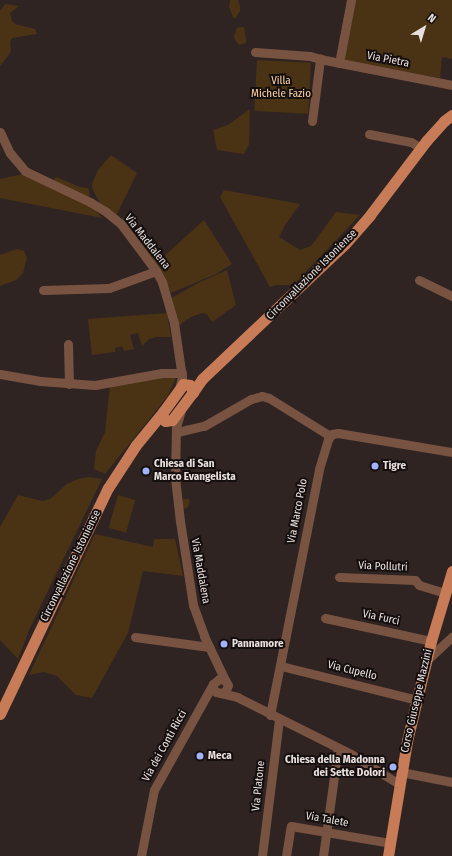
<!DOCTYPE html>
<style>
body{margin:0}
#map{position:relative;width:452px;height:856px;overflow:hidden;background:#302423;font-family:"Fira Sans Condensed",sans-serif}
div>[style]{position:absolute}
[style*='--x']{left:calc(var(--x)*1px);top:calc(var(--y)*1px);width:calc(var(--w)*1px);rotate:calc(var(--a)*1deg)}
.green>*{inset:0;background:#4a3215;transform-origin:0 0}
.minor>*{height:9px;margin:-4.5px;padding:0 4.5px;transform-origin:4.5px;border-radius:4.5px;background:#785341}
.major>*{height:11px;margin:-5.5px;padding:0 5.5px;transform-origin:5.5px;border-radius:5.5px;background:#c77c57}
.dots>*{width:11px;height:11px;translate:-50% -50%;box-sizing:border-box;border:2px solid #140f0e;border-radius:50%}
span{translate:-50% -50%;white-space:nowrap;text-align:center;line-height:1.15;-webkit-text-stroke:4px #140f0e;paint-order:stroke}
.street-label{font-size:11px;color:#e8e0df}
.park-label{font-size:11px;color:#ffd4a6}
.poi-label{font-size:11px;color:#e8e0df;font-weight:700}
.left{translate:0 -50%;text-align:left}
.right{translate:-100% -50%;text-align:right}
.north{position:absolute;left:404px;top:8px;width:40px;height:40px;-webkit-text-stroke:3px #140f0e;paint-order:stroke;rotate:38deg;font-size:11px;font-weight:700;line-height:16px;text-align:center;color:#e8e0df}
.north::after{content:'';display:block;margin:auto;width:14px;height:18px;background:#e8e0df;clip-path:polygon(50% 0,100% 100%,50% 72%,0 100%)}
</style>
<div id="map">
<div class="green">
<i style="clip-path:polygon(230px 0,238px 0,240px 6px,240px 11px,235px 19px,233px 17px,229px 7px)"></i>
<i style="clip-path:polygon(355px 0,452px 0,452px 59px,442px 57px,440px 78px,344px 62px)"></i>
<i style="clip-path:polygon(5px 4px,19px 6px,10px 13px,12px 21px,15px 24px,35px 29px,37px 34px,12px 38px,10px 42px,11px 52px,0 66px,0 11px)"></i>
<i style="clip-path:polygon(240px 27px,244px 27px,246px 40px,246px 43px,239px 45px,235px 40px,234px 36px,237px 28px)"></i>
<i style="left:257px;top:60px;width:54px;height:51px;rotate:3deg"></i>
<i style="clip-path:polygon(250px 109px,249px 144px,244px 154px,217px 150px,213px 130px,228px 125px)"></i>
<i style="clip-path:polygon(111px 155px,137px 173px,116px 216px,101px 205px,93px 190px,92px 184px,98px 170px)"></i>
<i style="clip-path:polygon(23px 174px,91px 203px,102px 218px,0 198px,0 179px)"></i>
<i style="clip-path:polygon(56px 177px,80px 187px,88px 188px,90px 195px,89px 197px,53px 181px)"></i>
<i style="clip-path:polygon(224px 190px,300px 204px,285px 225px,279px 237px,300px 250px,311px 246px,336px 212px,360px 215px,296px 282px,290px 285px,276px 285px,270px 287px,220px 197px)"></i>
<i style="clip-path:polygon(124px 217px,142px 235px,160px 260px,204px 220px,232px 264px,216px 274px,171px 293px,165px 280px,120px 221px)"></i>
<i style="clip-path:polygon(17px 249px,24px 251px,27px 258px,23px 273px,16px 280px,0 286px,0 255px)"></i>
<i style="clip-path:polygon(227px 270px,236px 305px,212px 322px,207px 314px,202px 313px,191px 317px,182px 323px,177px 329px,170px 299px,198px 283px)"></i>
<i style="clip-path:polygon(167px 313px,171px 337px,156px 337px,149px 339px,142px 346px,138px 333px,130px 335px,134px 349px,124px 351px,122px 346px,115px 348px,115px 352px,92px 355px,88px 319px)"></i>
<i style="clip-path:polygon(172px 376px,176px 378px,167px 397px,105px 474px,94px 469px,96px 451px,105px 432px,110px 385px)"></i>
<i style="clip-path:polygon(89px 477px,102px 479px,30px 628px,18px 659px,0 640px,0 527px,18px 495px,42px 501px,50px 499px,67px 484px,78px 479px)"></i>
<i style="left:118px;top:495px;width:18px;height:34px;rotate:16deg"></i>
<i style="clip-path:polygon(184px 499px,189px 499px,190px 501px,188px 507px,184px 509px,182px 509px,181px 502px)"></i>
<i style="clip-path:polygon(95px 534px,153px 547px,154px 539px,175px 539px,183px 576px,143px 571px,128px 633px,92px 698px,76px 695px,57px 676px,44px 672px,29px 675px)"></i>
</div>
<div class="minor">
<i style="--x:255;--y:52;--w:55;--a:4.2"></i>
<i style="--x:310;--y:56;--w:10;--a:17"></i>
<i style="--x:339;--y:63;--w:64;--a:-79.2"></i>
<i style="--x:312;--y:121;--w:63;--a:-82.6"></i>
<i style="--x:320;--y:59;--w:135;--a:11.1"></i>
<i style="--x:0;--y:132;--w:23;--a:65"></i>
<i style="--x:10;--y:153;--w:23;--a:50"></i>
<i style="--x:25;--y:171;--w:72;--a:25.5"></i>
<i style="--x:90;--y:202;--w:17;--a:31"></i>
<i style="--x:105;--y:211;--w:21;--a:39"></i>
<i style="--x:121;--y:224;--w:59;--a:53.3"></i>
<i style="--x:156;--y:271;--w:13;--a:61"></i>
<i style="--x:162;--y:282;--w:43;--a:73.7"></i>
<i style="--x:174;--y:323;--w:55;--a:81.6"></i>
<i style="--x:182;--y:377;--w:12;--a:104"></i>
<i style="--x:369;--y:134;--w:43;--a:10.8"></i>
<i style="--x:411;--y:142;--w:12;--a:31"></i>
<i style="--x:419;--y:280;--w:37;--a:26"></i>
<i style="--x:43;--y:290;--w:66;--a:-1.7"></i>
<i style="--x:109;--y:288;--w:50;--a:-19.9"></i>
<i style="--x:68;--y:344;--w:40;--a:88.6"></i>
<i style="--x:0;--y:374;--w:41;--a:9.9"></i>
<i style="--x:40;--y:381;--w:55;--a:4.2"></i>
<i style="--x:95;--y:385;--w:68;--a:-10.2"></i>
<i style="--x:162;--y:373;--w:20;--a:0"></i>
<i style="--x:181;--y:410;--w:18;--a:106"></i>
<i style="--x:176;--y:427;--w:51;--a:91.1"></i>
<i style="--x:175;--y:478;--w:43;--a:83.4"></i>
<i style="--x:180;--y:521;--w:85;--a:81.2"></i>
<i style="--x:193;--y:605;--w:33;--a:70"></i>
<i style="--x:204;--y:636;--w:49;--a:64.5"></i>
<i style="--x:177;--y:432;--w:28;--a:-13"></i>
<i style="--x:204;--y:426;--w:54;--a:-29.9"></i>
<i style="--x:251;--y:399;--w:11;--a:-15"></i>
<i style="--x:262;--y:396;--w:7;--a:16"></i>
<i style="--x:269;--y:398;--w:72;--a:31.9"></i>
<i style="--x:339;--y:577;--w:76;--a:2.3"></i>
<i style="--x:415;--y:580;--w:6;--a:51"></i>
<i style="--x:419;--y:585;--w:28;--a:17"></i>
<i style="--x:325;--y:618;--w:108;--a:12.2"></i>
<i style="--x:135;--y:637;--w:75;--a:7.7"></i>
<i style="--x:427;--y:660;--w:34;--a:-43"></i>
<i style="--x:281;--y:666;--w:140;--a:14"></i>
<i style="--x:222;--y:693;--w:5;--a:-37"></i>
<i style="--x:226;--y:690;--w:5;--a:-68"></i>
<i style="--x:228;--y:685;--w:6;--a:-121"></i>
<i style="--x:225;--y:680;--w:6;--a:-171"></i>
<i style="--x:219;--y:679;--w:8;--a:140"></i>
<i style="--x:213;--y:684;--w:5;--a:90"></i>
<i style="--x:213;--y:689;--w:4;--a:45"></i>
<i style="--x:216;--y:692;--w:22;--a:13"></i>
<i style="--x:237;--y:697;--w:127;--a:26.6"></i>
<i style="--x:351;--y:754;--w:57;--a:32"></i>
<i style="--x:270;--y:715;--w:251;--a:-78.7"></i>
<i style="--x:319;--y:469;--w:31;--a:-73"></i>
<i style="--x:328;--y:439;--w:6;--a:-51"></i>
<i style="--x:332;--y:434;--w:6;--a:-9"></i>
<i style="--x:338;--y:433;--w:116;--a:9.5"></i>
<i style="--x:401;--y:772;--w:52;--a:11.1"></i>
<i style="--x:141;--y:856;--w:67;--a:-78.9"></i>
<i style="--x:154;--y:790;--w:121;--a:-60.9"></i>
<i style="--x:262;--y:856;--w:138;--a:-82.9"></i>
<i style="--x:286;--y:856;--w:30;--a:-81"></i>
<i style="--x:291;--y:826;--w:100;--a:9.7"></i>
<i style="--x:323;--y:856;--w:109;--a:-82.1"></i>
</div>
<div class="major">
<i style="--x:183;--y:384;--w:7;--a:8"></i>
<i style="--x:190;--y:385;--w:8;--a:67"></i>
<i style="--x:193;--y:392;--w:35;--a:127"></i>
<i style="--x:172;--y:420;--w:7;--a:172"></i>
<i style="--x:165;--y:421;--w:5;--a:-127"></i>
<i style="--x:162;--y:417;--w:5;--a:-79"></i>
<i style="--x:163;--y:412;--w:34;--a:-54"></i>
<i style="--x:193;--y:392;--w:16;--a:-55"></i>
<i style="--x:202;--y:379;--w:197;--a:-43.4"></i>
<i style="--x:345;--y:244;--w:38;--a:-49"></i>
<i style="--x:370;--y:215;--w:94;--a:-52.8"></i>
<i style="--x:427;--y:140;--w:25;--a:-48"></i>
<i style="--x:444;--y:121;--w:10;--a:-37"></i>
<i style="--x:0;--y:714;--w:250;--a:-64.5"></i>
<i style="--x:108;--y:488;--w:51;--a:-56.9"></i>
<i style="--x:136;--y:445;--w:43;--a:-50.7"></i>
<i style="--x:388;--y:856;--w:117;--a:-80.6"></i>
<i style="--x:407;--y:741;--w:103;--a:-76.5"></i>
<i style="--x:431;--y:641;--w:73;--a:-73.3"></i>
</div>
<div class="dots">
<i style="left:375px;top:466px;background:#a2b2fd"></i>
<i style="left:146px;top:471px;background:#a2b2fd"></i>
<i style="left:224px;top:644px;background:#a2b2fd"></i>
<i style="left:200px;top:756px;background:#a2b2fd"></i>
<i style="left:393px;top:767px;background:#a2b2fd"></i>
</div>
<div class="street-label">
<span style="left:388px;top:60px;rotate:11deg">Via Pietra</span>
<span style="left:147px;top:242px;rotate:52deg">Via Maddalena</span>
<span style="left:312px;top:275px;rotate:-45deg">Circonvallazione Istoniense</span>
<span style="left:298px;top:511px;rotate:-79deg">Via Marco Polo</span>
<span style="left:71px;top:566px;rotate:-64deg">Circonvallazione Istoniense</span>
<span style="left:383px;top:567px;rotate:2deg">Via Pollutri</span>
<span style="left:200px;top:571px;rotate:80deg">Via Maddalena</span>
<span style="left:381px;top:618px;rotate:12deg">Via Furci</span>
<span style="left:352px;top:671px;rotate:14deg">Via Cupello</span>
<span style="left:417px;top:701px;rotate:-77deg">Corso Giuseppe Mazzini</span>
<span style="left:165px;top:746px;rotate:-61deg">Via dei Conti Ricci</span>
<span style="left:259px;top:786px;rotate:-84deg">Via Platone</span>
<span style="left:327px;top:820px;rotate:10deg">Via Talete</span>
</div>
<div class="park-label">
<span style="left:281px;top:88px">Villa<br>Michele Fazio</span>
</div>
<div class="poi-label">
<span class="left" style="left:154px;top:471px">Chiesa di San<br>Marco Evangelista</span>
<span class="left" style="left:383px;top:466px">Tigre</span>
<span class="left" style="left:232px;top:644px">Pannamore</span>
<span class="left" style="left:208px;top:756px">Meca</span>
<span class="right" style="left:385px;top:767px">Chiesa della Madonna<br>dei Sette Dolori</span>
</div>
<div class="north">N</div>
</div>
